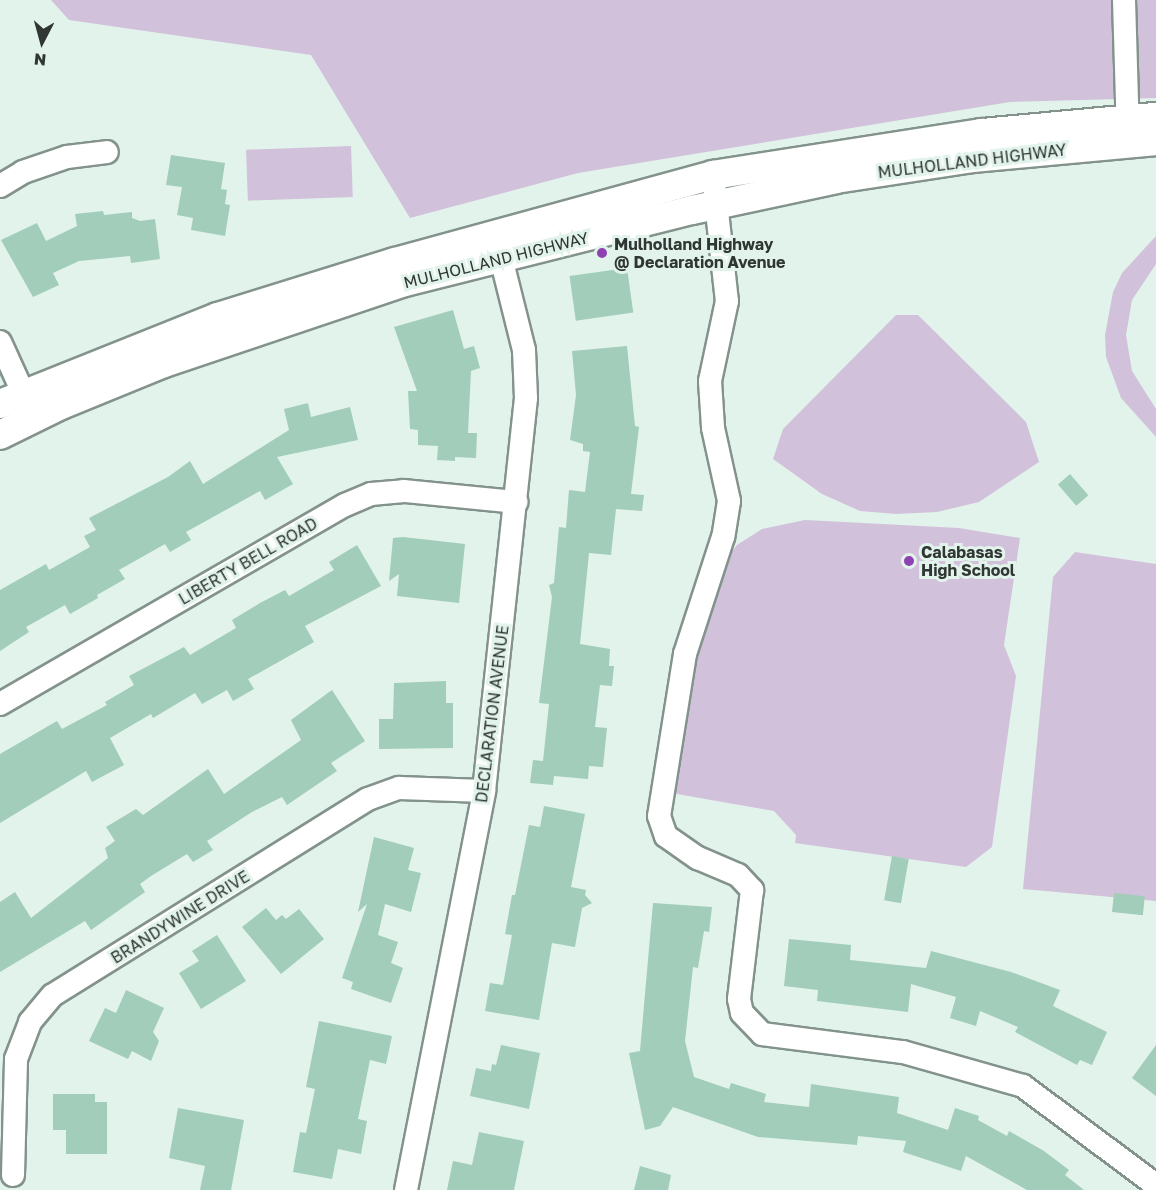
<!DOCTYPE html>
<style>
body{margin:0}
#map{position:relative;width:1156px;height:1190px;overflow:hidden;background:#e2f3eb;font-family:"Golos Text",sans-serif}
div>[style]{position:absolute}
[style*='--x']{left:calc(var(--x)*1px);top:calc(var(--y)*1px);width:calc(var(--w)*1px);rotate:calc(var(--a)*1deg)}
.green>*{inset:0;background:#d2c1db;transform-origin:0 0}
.building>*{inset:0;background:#a1cdba;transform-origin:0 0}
.roads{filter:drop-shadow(2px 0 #83938c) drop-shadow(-2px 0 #83938c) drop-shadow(0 2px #83938c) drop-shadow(0 -2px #83938c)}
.minor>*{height:22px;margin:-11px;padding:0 11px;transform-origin:11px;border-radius:11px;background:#fff}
.major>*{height:28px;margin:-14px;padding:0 14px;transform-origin:14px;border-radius:14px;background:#fff}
.dots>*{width:16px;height:16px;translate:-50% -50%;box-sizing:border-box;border:3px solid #e2f3eb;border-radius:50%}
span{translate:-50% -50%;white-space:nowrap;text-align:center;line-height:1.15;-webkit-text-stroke:6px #e2f3eb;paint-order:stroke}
.street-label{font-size:16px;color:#2f3633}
.poi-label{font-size:16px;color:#2f3633;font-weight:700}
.left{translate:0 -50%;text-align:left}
.north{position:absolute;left:12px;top:12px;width:60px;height:60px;-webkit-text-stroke:4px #e2f3eb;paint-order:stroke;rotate:186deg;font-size:16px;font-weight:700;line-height:24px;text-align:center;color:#2f3633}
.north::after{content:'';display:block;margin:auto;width:21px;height:27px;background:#2f3633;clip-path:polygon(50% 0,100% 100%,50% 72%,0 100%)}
</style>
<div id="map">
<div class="green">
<i style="clip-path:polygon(51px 0,1156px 0,1156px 98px,1010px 102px,578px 173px,410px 218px,311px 55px,69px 20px)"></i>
<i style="left:351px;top:146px;width:51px;height:105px;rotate:88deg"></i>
<i style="clip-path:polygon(1156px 236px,1156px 264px,1132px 300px,1126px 335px,1132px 371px,1156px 409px,1156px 437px,1121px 398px,1106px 357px,1105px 335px,1113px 292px,1122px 273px)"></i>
<i style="clip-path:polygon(896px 315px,918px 315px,1026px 422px,1039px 462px,979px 502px,937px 512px,896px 514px,860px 511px,822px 494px,773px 459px,783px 429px)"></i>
<i style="clip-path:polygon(805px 520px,959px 528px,1020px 538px,1004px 645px,1016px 676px,992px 847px,966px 867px,795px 843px,796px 835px,774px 811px,671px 793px,687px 701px,719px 568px,737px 545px,762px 529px)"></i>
<i style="clip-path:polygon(1075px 552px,1156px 564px,1156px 901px,1023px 889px,1053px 577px)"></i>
</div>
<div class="building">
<i style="clip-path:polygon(171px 155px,225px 163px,221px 189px,227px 190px,225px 204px,230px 205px,225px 236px,191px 230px,193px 218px,177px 215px,182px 187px,166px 185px)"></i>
<i style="clip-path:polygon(103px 211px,104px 215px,132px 212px,132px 218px,140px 221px,155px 219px,160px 259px,131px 263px,130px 256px,79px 261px,53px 273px,59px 285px,33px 297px,1px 240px,37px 223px,46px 241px,77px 226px,75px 214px)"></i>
<i style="left:627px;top:268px;width:45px;height:58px;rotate:82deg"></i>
<i style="clip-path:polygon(453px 310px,464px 349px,474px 346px,480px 368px,471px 371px,468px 433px,477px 433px,476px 458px,455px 457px,455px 461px,437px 460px,438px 446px,418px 445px,418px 430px,410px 429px,408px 391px,417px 391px,394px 327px)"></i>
<i style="clip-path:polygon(627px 346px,635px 426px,639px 427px,631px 494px,644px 495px,642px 511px,616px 509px,611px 555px,589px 553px,580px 644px,610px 649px,609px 666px,614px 666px,612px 686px,600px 685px,595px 727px,607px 728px,603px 767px,589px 766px,588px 779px,554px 776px,553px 785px,530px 783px,533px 760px,543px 761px,549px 704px,539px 703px,552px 597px,549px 585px,554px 583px,559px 527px,566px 528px,569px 490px,585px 492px,590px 452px,583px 451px,583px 444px,570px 440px,576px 395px,572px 351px)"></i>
<i style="clip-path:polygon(308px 403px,311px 417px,350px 407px,358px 440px,277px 457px,293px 484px,265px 500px,260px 491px,186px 532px,191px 540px,170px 552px,165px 544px,119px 570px,125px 579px,97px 595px,98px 598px,70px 614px,65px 605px,26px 627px,29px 632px,0 651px,0 590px,46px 564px,49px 570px,90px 547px,84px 536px,96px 530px,89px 518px,168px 477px,190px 461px,203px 484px,289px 430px,284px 409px)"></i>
<i style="left:1070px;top:474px;width:28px;height:16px;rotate:49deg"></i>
<i style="clip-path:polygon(403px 537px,465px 544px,459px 603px,397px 596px,399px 574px,389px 581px,393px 538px)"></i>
<i style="clip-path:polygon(357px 545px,381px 586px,305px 626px,314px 642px,248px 679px,254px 689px,233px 701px,227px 690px,202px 704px,195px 693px,153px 718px,151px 714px,110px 738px,124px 765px,92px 782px,86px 771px,0 823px,0 754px,57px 721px,62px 729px,107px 705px,105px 702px,134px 685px,129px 676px,184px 647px,190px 655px,236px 628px,232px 620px,260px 603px,285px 590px,289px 596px,334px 570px,329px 562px)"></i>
<i style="clip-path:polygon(446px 681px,446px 703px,453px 703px,453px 748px,379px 749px,379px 719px,393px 719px,394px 683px)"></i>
<i style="clip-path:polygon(332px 690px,365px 741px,331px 763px,337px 771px,287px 805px,282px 797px,252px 812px,207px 841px,213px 850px,193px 862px,187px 854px,151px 876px,140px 884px,145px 892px,91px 930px,85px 921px,0 972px,0 902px,15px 892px,31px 918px,108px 858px,105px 848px,115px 841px,106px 827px,136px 809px,143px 815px,208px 769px,224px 794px,301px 740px,291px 720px)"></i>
<i style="clip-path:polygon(544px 806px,585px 814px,571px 887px,586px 890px,585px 895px,592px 903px,582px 908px,575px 947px,552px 943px,539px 1020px,485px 1011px,490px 983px,503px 985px,512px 935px,505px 934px,512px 895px,515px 895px,529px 825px,540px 827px)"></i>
<i style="clip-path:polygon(374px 837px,414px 848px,408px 870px,421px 873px,411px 912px,385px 904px,378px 935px,398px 942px,391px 963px,403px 968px,391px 1003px,351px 989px,353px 982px,342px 978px,367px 904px,358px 912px)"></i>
<i style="left:892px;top:856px;width:17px;height:45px;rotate:10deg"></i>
<i style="left:1114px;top:893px;width:31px;height:19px;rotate:6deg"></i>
<i style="clip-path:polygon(653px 903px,712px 907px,709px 932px,704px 931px,698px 968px,693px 967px,685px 1041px,694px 1077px,729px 1089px,731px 1083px,766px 1094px,764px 1102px,809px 1107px,811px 1084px,899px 1097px,897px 1113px,948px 1130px,955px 1108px,979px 1116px,978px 1120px,1007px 1136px,1009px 1131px,1044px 1151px,1069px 1170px,1065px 1175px,1084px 1190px,1027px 1190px,966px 1156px,961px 1171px,903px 1152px,906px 1141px,858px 1136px,857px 1145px,758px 1137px,673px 1107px,660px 1126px,645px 1130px,629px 1053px,640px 1051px)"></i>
<i style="clip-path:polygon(266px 908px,276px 920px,282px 915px,286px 919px,299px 909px,324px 939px,281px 974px,242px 927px)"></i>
<i style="clip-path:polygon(217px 935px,246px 981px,201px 1009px,179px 973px,199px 961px,192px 951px)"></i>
<i style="clip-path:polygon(789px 939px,851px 945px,850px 960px,926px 968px,931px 951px,1011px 972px,1060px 990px,1053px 1006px,1107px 1032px,1092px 1065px,1080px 1060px,1077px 1065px,1015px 1032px,1018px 1027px,980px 1011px,976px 1026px,950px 1018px,956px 997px,911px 984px,908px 1012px,817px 1001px,818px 990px,784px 986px)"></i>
<i style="clip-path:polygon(126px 990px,164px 1008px,153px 1032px,159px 1041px,151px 1061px,132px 1051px,128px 1059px,89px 1041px,105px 1008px,116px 1013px)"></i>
<i style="clip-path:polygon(319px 1021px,392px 1036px,386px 1064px,370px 1060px,358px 1119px,367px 1121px,361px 1154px,338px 1149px,332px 1179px,293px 1172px,300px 1132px,306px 1133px,315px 1089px,306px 1087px)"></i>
<i style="clip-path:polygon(501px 1045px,540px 1053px,529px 1109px,470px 1096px,476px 1068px,491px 1071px,492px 1064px,496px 1065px)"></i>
<i style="clip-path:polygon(1156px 1045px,1156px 1096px,1132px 1078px)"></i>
<i style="clip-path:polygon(53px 1094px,95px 1094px,95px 1102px,107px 1102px,107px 1154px,66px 1154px,66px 1130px,53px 1130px)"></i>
<i style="clip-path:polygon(178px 1108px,244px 1120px,231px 1190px,200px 1190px,205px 1166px,169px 1158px)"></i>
<i style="clip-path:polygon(479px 1132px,524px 1141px,514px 1190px,447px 1190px,453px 1161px,472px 1165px)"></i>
<i style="clip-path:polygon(640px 1166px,671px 1175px,668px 1190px,634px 1190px)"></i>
</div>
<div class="roads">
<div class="minor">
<i style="--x:1124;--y:0;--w:135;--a:88.3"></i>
<i style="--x:713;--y:175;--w:127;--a:83.7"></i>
<i style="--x:727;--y:301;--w:82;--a:102"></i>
<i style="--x:710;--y:381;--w:47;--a:86.3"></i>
<i style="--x:713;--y:428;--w:75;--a:77.6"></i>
<i style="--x:729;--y:501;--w:36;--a:99"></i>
<i style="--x:723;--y:537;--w:123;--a:108"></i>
<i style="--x:685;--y:654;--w:164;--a:99.1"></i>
<i style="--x:659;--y:816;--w:21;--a:71"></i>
<i style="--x:666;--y:836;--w:39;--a:35"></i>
<i style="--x:698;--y:858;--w:43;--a:23"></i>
<i style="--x:738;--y:875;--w:21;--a:47"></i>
<i style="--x:752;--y:890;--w:110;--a:96.8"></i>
<i style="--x:739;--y:999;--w:14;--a:78"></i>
<i style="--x:742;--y:1013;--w:29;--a:46"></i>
<i style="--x:762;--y:1034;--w:142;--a:7.3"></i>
<i style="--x:903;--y:1052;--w:125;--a:15.8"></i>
<i style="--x:1023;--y:1086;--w:166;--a:36.7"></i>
<i style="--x:0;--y:186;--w:27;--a:-31"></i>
<i style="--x:23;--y:172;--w:46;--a:-18.8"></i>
<i style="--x:67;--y:157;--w:40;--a:-7.1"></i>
<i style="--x:0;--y:342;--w:72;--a:65.6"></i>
<i style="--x:0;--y:704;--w:398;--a:-30"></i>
<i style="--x:345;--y:505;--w:28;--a:-23"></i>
<i style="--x:371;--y:494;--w:33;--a:-5"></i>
<i style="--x:404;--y:491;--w:113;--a:5.6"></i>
<i style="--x:13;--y:1175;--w:116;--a:-88.5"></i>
<i style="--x:16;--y:1059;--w:40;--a:-69"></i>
<i style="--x:30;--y:1022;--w:35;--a:-50"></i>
<i style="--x:53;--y:995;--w:371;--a:-31.9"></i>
<i style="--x:368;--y:799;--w:33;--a:-20"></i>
<i style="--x:399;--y:788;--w:85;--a:2"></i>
<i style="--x:406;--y:1190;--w:407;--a:-78.9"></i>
<i style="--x:484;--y:791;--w:395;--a:-83.9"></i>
<i style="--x:526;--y:398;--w:48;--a:-92.4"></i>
<i style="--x:524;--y:350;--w:111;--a:-104"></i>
</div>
<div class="major">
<i style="--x:0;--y:404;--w:235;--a:-21.8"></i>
<i style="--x:218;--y:317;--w:185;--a:-17.3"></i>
<i style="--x:395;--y:262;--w:330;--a:-15.3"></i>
<i style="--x:713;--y:175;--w:272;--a:-8.9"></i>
<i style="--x:982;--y:133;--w:175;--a:-5.3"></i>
<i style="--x:0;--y:435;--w:68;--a:-26.2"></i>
<i style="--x:61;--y:405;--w:111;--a:-22.2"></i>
<i style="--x:164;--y:363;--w:254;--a:-18.6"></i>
<i style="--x:405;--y:282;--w:296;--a:-14.1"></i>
<i style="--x:692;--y:210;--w:147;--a:-12.1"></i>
<i style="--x:836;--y:179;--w:139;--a:-8.7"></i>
<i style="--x:973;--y:158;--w:184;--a:-5.3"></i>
</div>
</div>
<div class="dots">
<i style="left:602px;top:253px;background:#8e41b1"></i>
<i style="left:909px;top:561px;background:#8e41b1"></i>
</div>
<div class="street-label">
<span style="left:972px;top:161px;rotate:-7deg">MULHOLLAND HIGHWAY</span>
<span style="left:496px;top:260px;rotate:-14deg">MULHOLLAND HIGHWAY</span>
<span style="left:248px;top:561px;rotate:-30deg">LIBERTY BELL ROAD</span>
<span style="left:492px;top:714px;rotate:-83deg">DECLARATION AVENUE</span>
<span style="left:180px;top:917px;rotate:-32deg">BRANDYWINE DRIVE</span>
</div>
<div class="poi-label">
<span class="left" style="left:614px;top:253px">Mulholland Highway<br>@ Declaration Avenue</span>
<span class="left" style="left:921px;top:561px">Calabasas<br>High School</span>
</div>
<div class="north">N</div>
</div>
